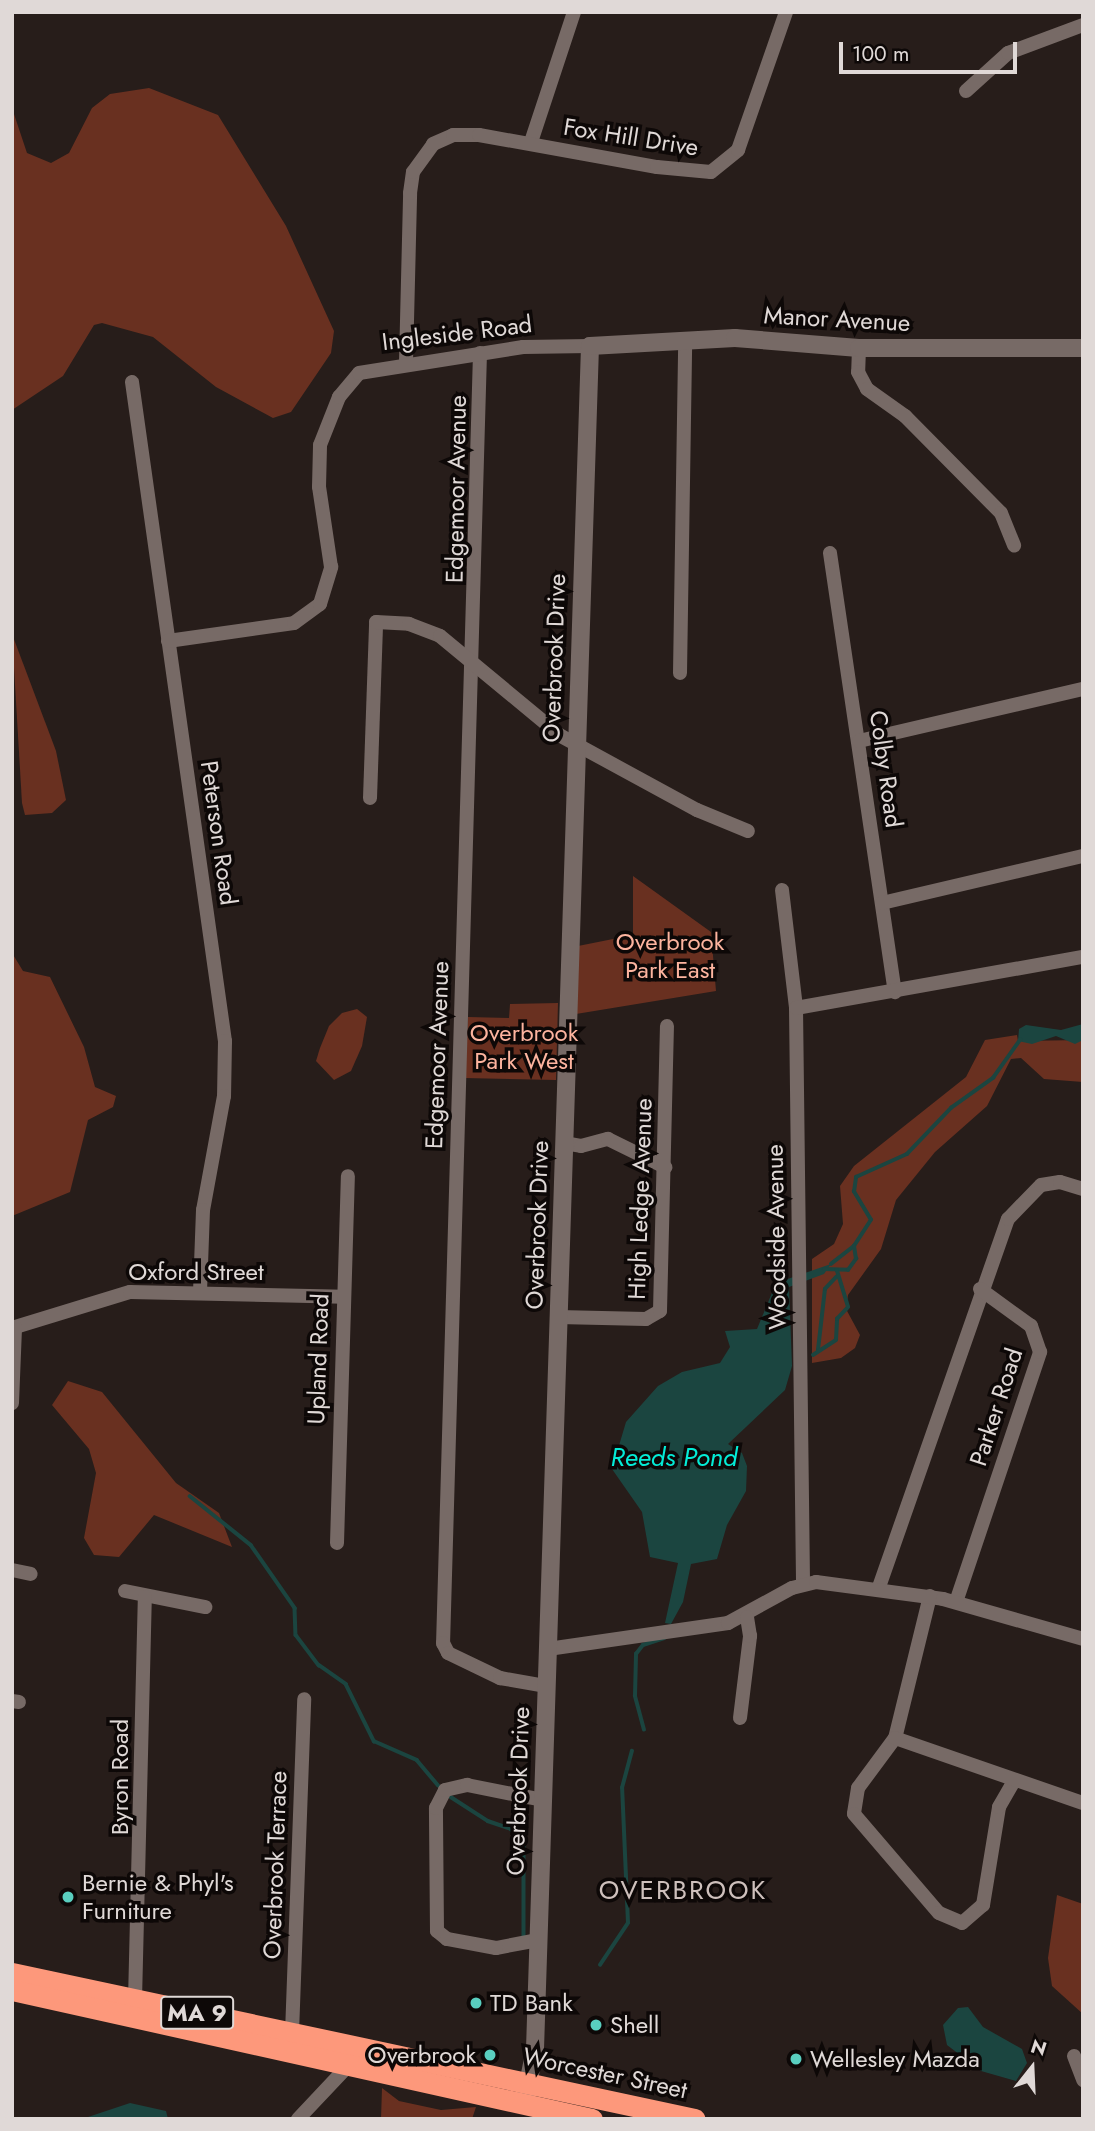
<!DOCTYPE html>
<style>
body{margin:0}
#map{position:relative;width:1095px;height:2131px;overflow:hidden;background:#271d1a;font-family:Jost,sans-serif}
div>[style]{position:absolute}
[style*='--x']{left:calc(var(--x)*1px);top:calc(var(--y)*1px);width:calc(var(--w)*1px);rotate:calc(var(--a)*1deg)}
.green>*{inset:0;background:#693020}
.water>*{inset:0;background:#1b4540}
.stream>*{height:3.5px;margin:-1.75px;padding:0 1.75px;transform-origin:1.75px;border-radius:1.75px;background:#1b4540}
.street>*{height:14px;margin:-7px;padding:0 7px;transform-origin:7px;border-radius:7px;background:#776a66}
.secondary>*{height:18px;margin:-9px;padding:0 9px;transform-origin:9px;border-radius:9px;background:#776a66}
.highway>*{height:21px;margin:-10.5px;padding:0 10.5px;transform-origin:10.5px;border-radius:10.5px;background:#fd987b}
.dots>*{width:19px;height:19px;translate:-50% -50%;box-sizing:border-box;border:4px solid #0d0807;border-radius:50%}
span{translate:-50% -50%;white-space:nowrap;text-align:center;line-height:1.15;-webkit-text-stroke:7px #0d0807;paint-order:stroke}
.shield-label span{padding:2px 5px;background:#0d0807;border:2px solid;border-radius:5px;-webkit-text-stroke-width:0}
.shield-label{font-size:23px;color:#e0d9d7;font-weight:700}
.street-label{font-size:24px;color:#e0d9d7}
.park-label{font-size:24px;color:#fdb49f}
.poi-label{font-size:24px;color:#e0d9d7}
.left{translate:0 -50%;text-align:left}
.right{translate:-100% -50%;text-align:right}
.water-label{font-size:26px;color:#04ecd7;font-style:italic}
.neighbourhood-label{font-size:26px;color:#cec0bc;letter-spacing:2px}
.frame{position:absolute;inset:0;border:14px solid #e0d9d7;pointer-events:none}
.north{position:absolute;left:997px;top:2033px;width:70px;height:70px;-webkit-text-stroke:5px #0d0807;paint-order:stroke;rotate:18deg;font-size:19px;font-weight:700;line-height:28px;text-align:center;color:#e0d9d7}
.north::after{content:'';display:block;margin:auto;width:24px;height:32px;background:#e0d9d7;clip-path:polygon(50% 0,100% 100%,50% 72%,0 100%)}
.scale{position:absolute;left:839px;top:42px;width:178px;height:32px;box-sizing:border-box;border:4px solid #e0d9d7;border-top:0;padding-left:9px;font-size:21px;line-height:24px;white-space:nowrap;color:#e0d9d7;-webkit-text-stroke:5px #0d0807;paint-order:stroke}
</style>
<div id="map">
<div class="green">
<i style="clip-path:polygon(149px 88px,218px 115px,286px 226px,334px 331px,331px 353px,291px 412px,273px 418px,216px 387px,153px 337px,102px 323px,94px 325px,63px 376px,12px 410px,12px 108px,27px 153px,51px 163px,69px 153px,92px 108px,110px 94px)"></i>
<i style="clip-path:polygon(12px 634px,56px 751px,66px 800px,52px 813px,25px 815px,22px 803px)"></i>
<i style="clip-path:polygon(633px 876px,711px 932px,716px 991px,576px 1014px,578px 946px,633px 935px)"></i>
<i style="clip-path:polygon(12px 953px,23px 971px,50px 977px,84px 1047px,95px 1087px,116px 1096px,113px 1107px,88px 1120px,70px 1192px,12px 1216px)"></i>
<i style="clip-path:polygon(558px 1003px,556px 1080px,464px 1078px,468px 1017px,509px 1018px,510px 1004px)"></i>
<i style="clip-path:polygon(357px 1009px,367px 1017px,362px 1046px,351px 1071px,334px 1080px,316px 1061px,320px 1048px,329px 1026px,342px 1013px)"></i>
<i style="clip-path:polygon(1017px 1035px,1018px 1041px,1083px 1040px,1083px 1082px,1044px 1079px,1021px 1058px,1011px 1059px,987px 1106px,935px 1152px,896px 1200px,881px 1249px,848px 1295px,846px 1309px,860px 1335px,855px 1348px,841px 1358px,812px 1363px,812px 1259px,834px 1244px,843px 1224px,840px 1186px,854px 1166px,966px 1077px,985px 1040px)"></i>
<i style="clip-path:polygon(68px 1381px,102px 1392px,176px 1483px,219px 1513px,232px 1547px,154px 1515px,119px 1557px,94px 1555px,84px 1538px,96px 1473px,89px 1449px,52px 1405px)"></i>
<i style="clip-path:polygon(1057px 1895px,1083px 1904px,1083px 2014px,1052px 1986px,1048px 1958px)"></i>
<i style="clip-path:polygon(382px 2088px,399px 2101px,441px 2110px,476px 2107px,472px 2119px,381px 2119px)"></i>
</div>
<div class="water">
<i style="clip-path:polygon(1083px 1024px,1083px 1040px,1075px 1044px,1056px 1036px,1032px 1044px,1018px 1041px,1019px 1029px,1026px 1025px,1061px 1030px)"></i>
<i style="clip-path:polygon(831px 1264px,824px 1274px,789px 1287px,792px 1366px,785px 1390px,728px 1444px,742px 1453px,747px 1466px,746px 1491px,727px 1525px,717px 1559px,691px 1564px,683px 1602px,671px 1624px,665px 1623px,678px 1563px,650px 1557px,642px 1512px,612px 1469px,626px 1422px,658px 1386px,682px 1372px,720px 1363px,730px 1347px,725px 1331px,757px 1329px,776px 1283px)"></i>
<i style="clip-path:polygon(968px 2007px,983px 2027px,1022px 2049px,1027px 2063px,1016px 2081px,981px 2071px,947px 2045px,943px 2025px,958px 2008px)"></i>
<i style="clip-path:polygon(130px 2103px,166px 2111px,168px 2119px,82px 2119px)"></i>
</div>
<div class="stream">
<i style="--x:831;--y:1264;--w:29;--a:-38"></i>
<i style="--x:854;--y:1246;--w:31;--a:-57"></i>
<i style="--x:871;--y:1220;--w:33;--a:-121"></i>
<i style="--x:854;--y:1192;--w:15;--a:-82"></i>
<i style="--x:856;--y:1177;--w:56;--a:-24.3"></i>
<i style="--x:907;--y:1154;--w:64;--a:-46.3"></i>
<i style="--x:951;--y:1108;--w:52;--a:-35.5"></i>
<i style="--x:993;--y:1078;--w:47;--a:-54.6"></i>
<i style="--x:824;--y:1269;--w:24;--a:2"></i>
<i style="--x:848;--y:1270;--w:14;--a:-54"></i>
<i style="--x:856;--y:1259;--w:13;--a:-99"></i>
<i style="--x:818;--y:1350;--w:61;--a:-83.5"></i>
<i style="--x:825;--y:1289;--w:16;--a:-47"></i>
<i style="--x:813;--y:1355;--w:27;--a:-33"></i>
<i style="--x:836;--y:1340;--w:21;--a:-87"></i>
<i style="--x:837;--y:1319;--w:16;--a:-47"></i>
<i style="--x:848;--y:1307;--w:38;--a:-107"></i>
<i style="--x:190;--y:1496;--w:78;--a:38.8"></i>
<i style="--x:251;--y:1545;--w:77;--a:55.1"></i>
<i style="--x:295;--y:1608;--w:27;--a:88"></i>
<i style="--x:296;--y:1635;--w:38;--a:53"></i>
<i style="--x:319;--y:1665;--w:33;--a:35"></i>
<i style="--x:346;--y:1684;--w:64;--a:63.8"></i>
<i style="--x:374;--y:1741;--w:47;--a:23.8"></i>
<i style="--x:417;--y:1760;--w:33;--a:50"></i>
<i style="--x:644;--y:1730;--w:35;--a:-105"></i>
<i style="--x:635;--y:1696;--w:42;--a:-88.6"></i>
<i style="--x:636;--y:1654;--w:11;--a:-52"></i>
<i style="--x:643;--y:1645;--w:22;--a:-18"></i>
<i style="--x:451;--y:1797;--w:44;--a:33"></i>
<i style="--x:488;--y:1821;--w:24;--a:19"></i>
<i style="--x:511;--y:1829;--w:21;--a:51"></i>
<i style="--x:524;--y:1845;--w:90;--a:90"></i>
<i style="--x:600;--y:1965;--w:50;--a:-56.3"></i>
<i style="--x:628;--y:1923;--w:135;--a:-92.5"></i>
<i style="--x:622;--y:1788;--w:38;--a:-75"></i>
</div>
<div class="street">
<i style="--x:966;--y:91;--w:57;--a:-42.1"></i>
<i style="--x:1008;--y:53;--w:80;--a:-20.5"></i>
<i style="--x:531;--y:142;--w:137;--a:-71.7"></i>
<i style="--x:859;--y:348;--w:24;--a:92"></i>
<i style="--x:858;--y:372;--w:19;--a:62"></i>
<i style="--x:867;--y:389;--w:47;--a:35.4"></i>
<i style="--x:905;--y:416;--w:136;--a:45.3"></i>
<i style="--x:1001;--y:513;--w:35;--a:68"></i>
<i style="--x:480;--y:353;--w:1291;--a:91.64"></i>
<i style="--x:443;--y:1643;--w:11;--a:63"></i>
<i style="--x:448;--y:1653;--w:58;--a:25.7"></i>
<i style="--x:500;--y:1678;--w:47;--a:9.9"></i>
<i style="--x:406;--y:362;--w:169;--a:-88.6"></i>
<i style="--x:410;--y:193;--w:21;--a:-82"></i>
<i style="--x:413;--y:172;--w:34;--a:-54"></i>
<i style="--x:433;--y:144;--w:22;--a:-24"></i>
<i style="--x:453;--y:135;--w:26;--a:0"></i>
<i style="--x:479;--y:135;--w:181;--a:10.2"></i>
<i style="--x:657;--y:167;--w:54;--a:5.3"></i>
<i style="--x:711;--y:172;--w:35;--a:-39"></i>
<i style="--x:738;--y:150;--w:146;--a:-70.8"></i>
<i style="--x:132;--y:382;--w:666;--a:81.97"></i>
<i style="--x:225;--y:1041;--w:55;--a:91"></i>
<i style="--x:224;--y:1096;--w:116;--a:100.4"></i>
<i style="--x:203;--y:1210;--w:82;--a:92.1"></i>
<i style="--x:830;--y:553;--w:444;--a:81.6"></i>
<i style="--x:168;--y:641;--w:127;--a:-8.1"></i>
<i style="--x:294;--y:623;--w:32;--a:-36"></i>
<i style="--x:320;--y:604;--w:39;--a:-73"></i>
<i style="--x:331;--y:567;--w:81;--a:-98.5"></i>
<i style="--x:319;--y:487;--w:42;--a:-88.6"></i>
<i style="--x:320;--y:445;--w:52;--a:-68.4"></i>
<i style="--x:339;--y:397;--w:31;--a:-50"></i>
<i style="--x:359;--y:373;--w:166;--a:-9"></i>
<i style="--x:523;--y:347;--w:67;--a:-0.9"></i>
<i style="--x:680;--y:673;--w:332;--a:-89.1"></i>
<i style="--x:859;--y:741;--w:230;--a:-13.1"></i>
<i style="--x:370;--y:798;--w:176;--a:-88"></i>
<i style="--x:376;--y:622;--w:33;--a:3"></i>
<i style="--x:409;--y:624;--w:33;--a:21"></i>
<i style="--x:440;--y:636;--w:157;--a:39.6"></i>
<i style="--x:561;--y:736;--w:155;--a:28.6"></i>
<i style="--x:697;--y:810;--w:55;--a:22.4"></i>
<i style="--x:782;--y:890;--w:119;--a:83.2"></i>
<i style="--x:796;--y:1008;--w:576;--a:89.3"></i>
<i style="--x:882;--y:903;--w:206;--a:-13.2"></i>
<i style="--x:796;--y:1008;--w:291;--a:-10.1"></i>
<i style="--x:564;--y:1143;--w:17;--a:10"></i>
<i style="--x:581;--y:1146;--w:28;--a:-15"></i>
<i style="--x:608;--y:1139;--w:64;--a:26.2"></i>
<i style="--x:558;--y:1317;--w:88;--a:1.3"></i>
<i style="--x:646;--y:1319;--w:16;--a:-30"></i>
<i style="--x:660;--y:1311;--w:285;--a:-88.6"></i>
<i style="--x:12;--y:1328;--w:123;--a:-17"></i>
<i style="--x:130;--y:1292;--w:213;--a:1.3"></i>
<i style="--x:12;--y:1403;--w:76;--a:-87.7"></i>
<i style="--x:337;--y:1543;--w:367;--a:-88.3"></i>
<i style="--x:12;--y:1570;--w:19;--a:12"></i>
<i style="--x:879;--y:1587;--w:390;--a:-70.7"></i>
<i style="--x:1008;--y:1219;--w:47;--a:-45.9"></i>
<i style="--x:1041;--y:1185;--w:19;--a:-9"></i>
<i style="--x:1060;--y:1182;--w:24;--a:17"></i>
<i style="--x:125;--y:1591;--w:82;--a:11.3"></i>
<i style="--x:930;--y:1596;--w:146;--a:103.8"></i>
<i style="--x:895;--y:1738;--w:62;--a:126.5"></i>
<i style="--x:858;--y:1788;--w:26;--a:99"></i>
<i style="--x:854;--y:1814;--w:130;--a:49.4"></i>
<i style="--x:939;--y:1913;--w:25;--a:23"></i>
<i style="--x:962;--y:1923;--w:28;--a:-41"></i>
<i style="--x:983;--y:1905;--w:99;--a:-80.7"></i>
<i style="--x:999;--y:1807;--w:30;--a:-60"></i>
<i style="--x:956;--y:1602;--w:264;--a:-71.4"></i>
<i style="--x:1040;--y:1352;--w:28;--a:-109"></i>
<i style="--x:1031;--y:1326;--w:63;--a:-144"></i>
<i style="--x:548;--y:1649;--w:182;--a:-8.2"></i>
<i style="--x:728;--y:1623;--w:73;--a:-28.7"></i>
<i style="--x:792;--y:1588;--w:25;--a:-14"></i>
<i style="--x:816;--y:1582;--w:128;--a:7.6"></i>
<i style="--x:943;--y:1599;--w:146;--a:15.9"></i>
<i style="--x:12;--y:1701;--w:7;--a:8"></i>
<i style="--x:740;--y:1718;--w:83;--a:-83"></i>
<i style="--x:750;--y:1636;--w:19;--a:-99"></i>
<i style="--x:895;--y:1738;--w:199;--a:19.1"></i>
<i style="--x:538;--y:1940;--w:43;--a:169.2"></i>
<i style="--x:496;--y:1948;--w:50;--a:-169.6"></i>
<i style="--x:447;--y:1939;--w:13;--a:-141"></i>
<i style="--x:437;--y:1931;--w:123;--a:-90.5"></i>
<i style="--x:436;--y:1808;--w:20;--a:-63"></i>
<i style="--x:445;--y:1790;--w:23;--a:-13"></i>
<i style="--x:467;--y:1785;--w:77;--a:11.2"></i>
<i style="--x:135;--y:2000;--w:403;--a:-88.6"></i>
<i style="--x:292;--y:2033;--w:334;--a:-87.9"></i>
<i style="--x:1074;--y:2056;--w:26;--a:69"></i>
<i style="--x:298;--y:2119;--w:73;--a:-46.7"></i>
</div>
<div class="secondary">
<i style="--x:526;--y:2094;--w:46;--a:-78.7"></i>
<i style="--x:535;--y:2049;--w:1704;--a:-88.15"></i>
<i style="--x:590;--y:346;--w:145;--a:-3.2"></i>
<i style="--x:735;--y:338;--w:124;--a:4.6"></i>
<i style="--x:859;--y:348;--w:224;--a:0"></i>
</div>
<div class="highway">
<i style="--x:12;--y:1973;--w:698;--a:12.07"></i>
<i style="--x:12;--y:1990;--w:594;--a:12.54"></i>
</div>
<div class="dots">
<i style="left:68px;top:1897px;background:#59cebf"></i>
<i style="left:476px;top:2003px;background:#59cebf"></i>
<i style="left:596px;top:2025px;background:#59cebf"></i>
<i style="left:490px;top:2055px;background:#59cebf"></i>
<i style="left:796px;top:2059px;background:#59cebf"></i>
</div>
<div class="shield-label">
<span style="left:197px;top:2013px">MA 9</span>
</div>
<div class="street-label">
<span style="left:631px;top:137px;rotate:9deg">Fox Hill Drive</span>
<span style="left:837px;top:319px;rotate:3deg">Manor Avenue</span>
<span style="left:457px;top:333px;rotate:-7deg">Ingleside Road</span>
<span style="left:456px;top:489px;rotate:-89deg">Edgemoor Avenue</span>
<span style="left:554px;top:658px;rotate:-88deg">Overbrook Drive</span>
<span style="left:886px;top:769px;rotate:82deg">Colby Road</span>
<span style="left:219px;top:833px;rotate:82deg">Peterson Road</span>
<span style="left:437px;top:1055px;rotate:-88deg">Edgemoor Avenue</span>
<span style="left:640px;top:1199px;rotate:-88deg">High Ledge Avenue</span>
<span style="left:537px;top:1225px;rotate:-88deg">Overbrook Drive</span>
<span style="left:776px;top:1237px;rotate:-91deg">Woodside Avenue</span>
<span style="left:196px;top:1272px">Oxford Street</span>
<span style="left:318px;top:1359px;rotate:-88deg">Upland Road</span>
<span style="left:996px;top:1407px;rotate:-72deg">Parker Road</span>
<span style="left:120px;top:1777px;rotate:-90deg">Byron Road</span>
<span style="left:518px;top:1791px;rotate:-88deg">Overbrook Drive</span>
<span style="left:275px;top:1865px;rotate:-88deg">Overbrook Terrace</span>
<span style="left:605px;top:2073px;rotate:12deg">Worcester Street</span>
</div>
<div class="park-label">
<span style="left:670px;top:956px">Overbrook<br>Park East</span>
<span style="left:524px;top:1047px">Overbrook<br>Park West</span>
</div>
<div class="poi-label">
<span class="left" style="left:82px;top:1897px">Bernie &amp; Phyl's<br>Furniture</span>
<span class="left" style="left:490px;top:2003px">TD Bank</span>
<span class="left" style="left:610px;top:2025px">Shell</span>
<span class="right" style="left:476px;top:2055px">Overbrook</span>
<span class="left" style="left:810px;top:2059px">Wellesley Mazda</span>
</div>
<div class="water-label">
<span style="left:674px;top:1458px">Reeds Pond</span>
</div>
<div class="neighbourhood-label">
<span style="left:683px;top:1891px">OVERBROOK</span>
</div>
<div class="frame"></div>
<div class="north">N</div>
<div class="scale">100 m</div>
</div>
